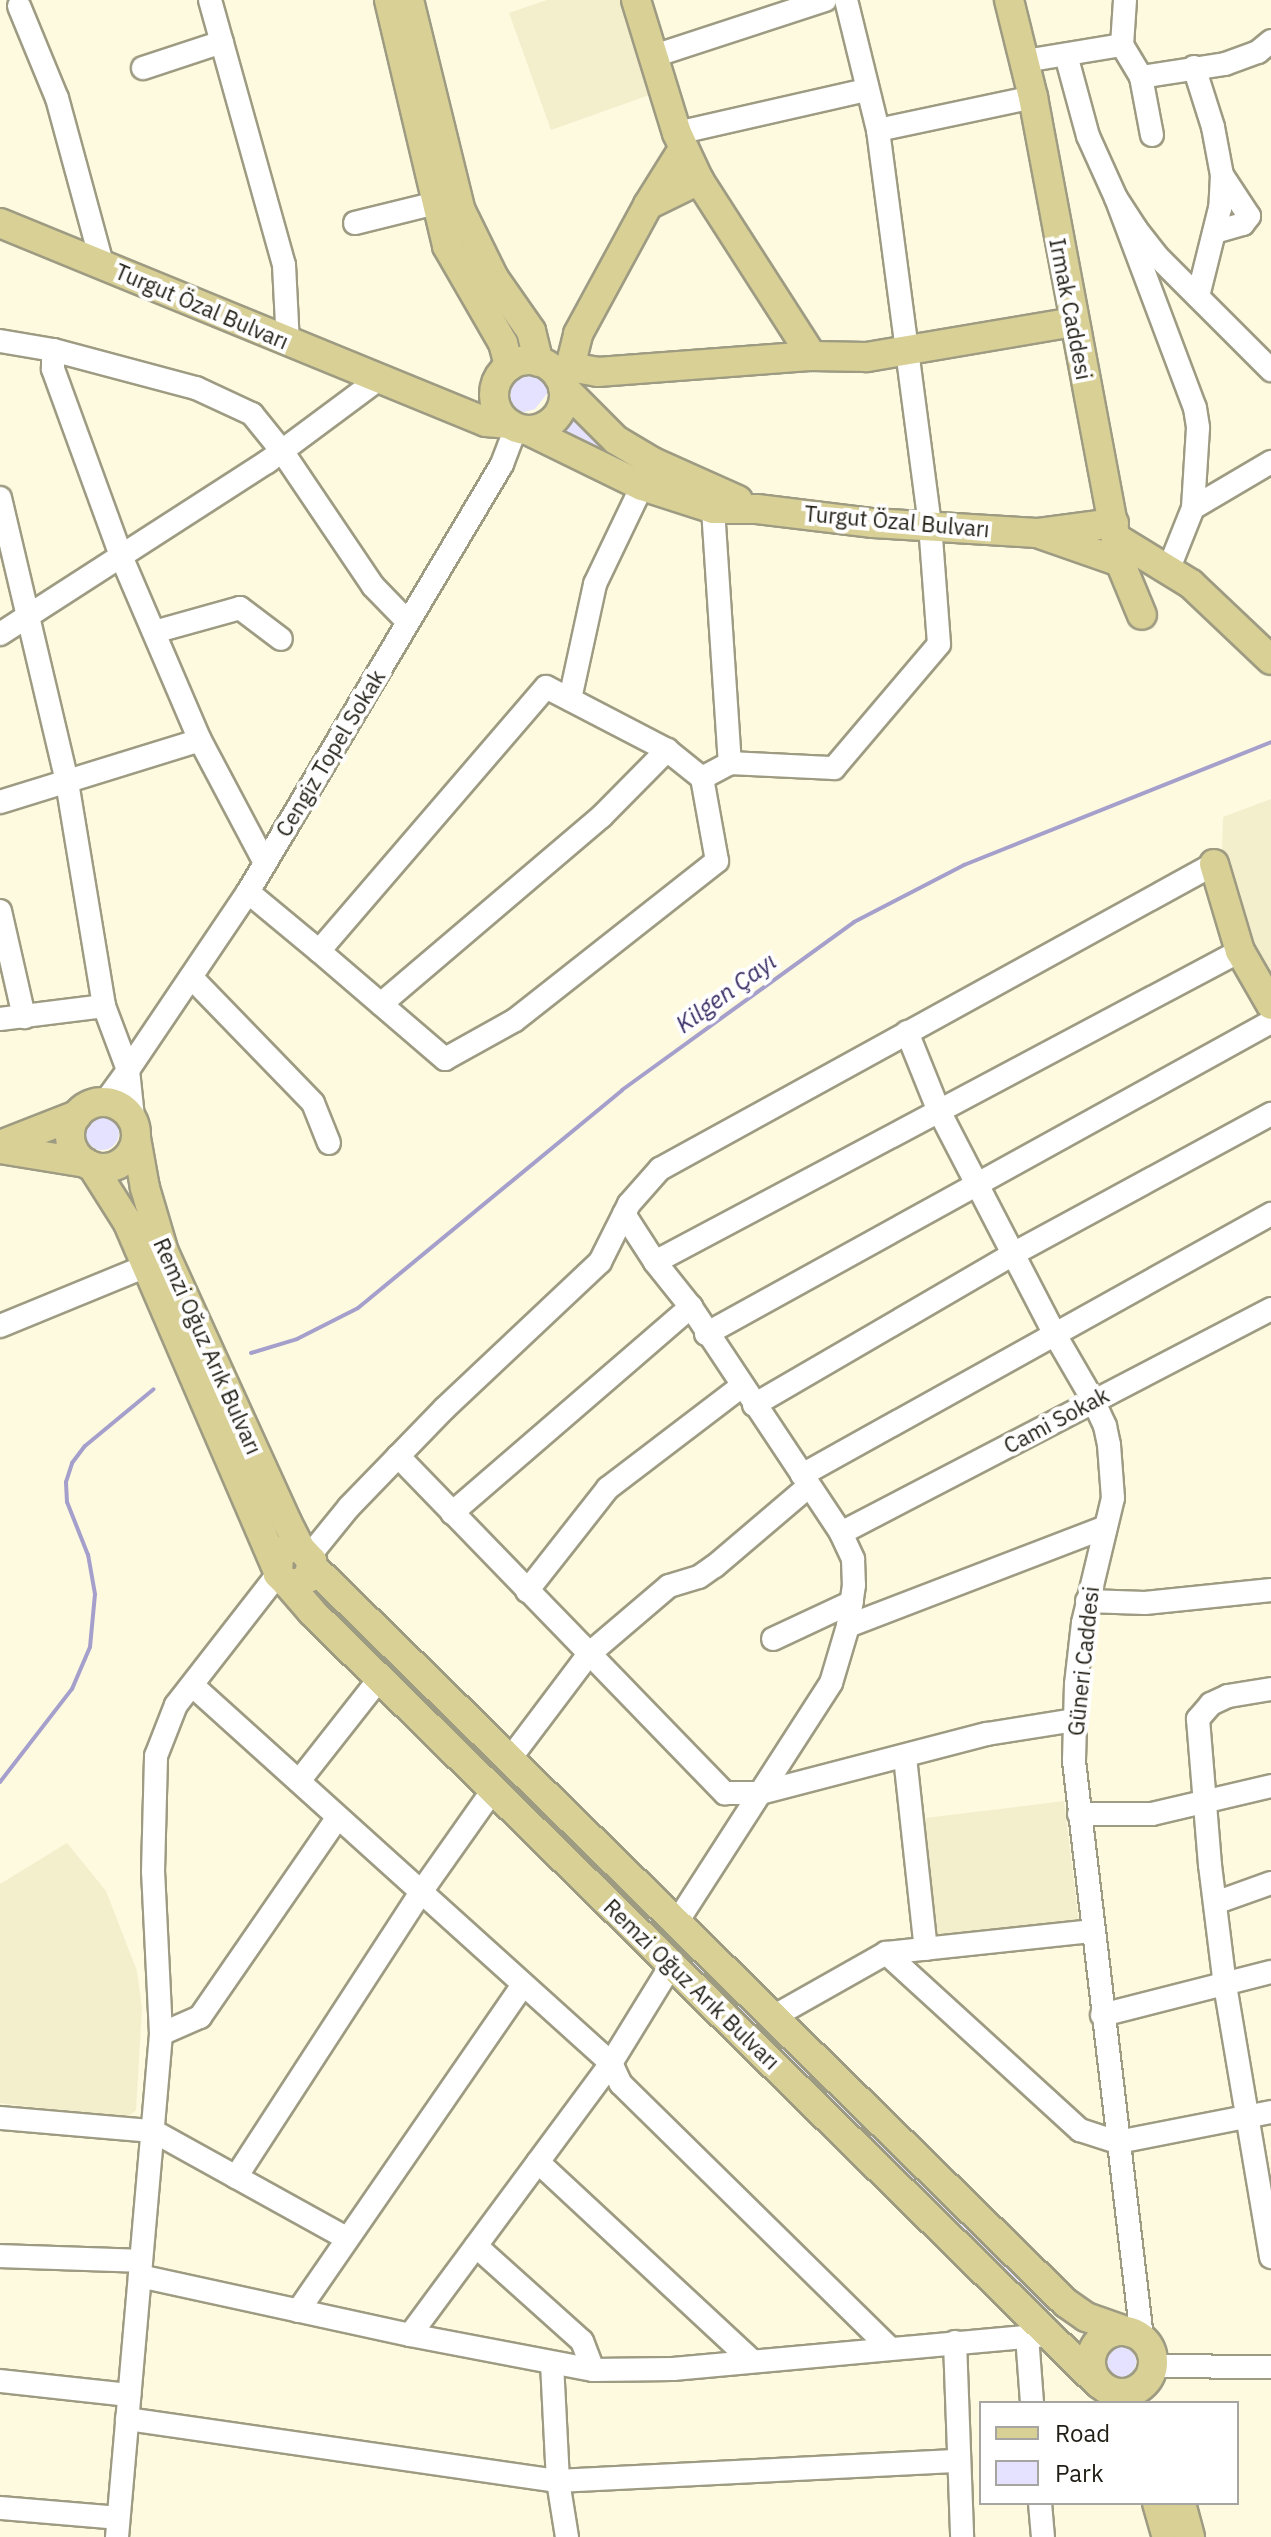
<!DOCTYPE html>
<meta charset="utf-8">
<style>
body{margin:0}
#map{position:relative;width:1271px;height:2537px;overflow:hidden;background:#fefae0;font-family:"IBM Plex Sans",sans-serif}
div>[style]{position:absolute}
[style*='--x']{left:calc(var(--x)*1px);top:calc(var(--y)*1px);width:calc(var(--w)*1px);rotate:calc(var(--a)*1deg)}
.built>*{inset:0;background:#f3eecc;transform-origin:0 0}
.green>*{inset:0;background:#e4e2fe}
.round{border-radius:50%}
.stream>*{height:4px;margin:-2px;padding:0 2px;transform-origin:2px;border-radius:2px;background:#a59fcc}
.roads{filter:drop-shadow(2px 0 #9e9b83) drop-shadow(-2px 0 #9e9b83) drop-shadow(0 2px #9e9b83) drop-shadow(0 -2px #9e9b83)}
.minor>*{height:22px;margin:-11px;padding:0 11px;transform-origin:11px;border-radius:11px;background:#fff}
.major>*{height:28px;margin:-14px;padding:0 14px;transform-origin:14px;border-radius:14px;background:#d9d096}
.major>.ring{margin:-14px;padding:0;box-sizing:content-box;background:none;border:28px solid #d9d096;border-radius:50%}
span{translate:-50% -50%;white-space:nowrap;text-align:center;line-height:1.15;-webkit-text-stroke:8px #fff;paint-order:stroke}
.street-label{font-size:22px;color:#201e15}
.water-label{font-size:24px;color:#3b2f67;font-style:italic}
.legend{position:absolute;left:979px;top:2401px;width:260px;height:104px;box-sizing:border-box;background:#fff;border:2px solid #a6a5a1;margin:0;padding:10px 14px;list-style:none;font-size:24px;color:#201e15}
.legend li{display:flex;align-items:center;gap:16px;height:40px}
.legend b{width:40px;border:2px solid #a6a5a1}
</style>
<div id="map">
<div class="built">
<i style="clip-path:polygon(547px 0,622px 0,655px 93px,551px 130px,509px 13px)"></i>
<i style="clip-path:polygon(1271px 799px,1271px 971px,1270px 971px,1246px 936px,1222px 852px,1223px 817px)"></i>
<i style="left:1064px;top:1801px;width:123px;height:146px;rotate:83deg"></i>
<i style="clip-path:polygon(67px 1843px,106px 1891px,137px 1971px,142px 2008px,136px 2110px,126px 2119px,0 2103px,0 1884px)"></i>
</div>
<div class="green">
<i style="clip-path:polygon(533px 367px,545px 370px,550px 390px,535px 409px,521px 413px,512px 404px,510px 392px,519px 375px)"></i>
<i style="clip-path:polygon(566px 409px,611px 452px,717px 500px,545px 431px)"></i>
<i class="round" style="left:85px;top:1116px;width:34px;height:34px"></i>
<i style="clip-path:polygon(320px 1588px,1050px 2309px,1044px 2313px,314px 1596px)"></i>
<i class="round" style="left:1104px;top:2346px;width:32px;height:32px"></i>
</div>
<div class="stream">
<i style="--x:251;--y:1353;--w:48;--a:-16.9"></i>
<i style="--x:297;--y:1339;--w:68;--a:-26.9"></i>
<i style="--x:358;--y:1308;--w:342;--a:-39.5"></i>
<i style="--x:622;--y:1090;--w:286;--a:-35.9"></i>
<i style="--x:854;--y:922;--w:124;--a:-27.4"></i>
<i style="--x:964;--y:865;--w:331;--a:-21.8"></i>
<i style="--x:0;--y:1782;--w:118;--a:-52.3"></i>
<i style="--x:72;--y:1689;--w:46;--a:-66.8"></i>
<i style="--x:90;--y:1647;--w:53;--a:-84.6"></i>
<i style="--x:95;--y:1594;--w:40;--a:-100"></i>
<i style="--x:88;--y:1555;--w:57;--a:-111.6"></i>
<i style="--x:67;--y:1502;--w:20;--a:-93"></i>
<i style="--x:66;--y:1482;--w:20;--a:-72"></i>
<i style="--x:72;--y:1463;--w:21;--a:-53"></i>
<i style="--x:85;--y:1446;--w:89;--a:-39.6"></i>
</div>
<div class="roads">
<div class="minor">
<i style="--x:210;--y:0;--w:275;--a:74.4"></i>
<i style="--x:284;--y:265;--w:78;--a:87.1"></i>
<i style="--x:1125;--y:0;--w:45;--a:93.8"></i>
<i style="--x:1122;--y:45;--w:37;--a:59"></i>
<i style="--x:1141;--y:77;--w:59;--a:79.3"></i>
<i style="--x:19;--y:6;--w:100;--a:67.6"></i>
<i style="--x:57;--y:98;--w:172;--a:74.8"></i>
<i style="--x:1066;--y:55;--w:84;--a:74.8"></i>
<i style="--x:1088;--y:136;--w:68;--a:65.7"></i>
<i style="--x:1116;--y:198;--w:37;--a:57"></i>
<i style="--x:1136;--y:229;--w:33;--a:52"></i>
<i style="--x:1156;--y:255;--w:163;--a:45"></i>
<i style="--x:654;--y:56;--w:180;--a:-18.1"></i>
<i style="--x:1025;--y:61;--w:98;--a:-9.4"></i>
<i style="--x:1194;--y:67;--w:63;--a:72.4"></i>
<i style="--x:1213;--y:127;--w:49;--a:79.4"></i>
<i style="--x:1222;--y:175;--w:33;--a:93"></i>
<i style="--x:1220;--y:208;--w:91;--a:104"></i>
<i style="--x:143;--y:68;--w:83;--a:-18.2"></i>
<i style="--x:1141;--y:77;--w:85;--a:-8.8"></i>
<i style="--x:1225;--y:64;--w:35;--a:-20"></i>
<i style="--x:1258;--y:52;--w:17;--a:-40"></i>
<i style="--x:878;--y:130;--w:158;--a:-12"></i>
<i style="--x:677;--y:133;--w:195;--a:-12.8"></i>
<i style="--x:1116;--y:198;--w:224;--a:69.4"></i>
<i style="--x:1195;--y:408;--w:20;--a:81"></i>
<i style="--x:1198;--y:428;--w:80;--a:93.6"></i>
<i style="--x:1193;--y:508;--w:65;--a:111.8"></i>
<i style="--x:355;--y:223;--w:83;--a:-13.9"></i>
<i style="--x:1215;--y:232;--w:29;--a:-16"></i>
<i style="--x:1243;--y:224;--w:10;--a:-53"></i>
<i style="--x:1249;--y:216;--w:49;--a:-123.4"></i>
<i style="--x:0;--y:341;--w:54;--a:9.6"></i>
<i style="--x:53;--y:350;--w:148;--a:14.9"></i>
<i style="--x:196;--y:388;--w:62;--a:24.9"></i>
<i style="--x:252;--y:414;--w:48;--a:51"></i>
<i style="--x:282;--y:451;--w:163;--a:56"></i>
<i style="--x:373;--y:586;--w:50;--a:45.8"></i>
<i style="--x:53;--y:350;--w:19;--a:90"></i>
<i style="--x:53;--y:369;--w:199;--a:70"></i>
<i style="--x:121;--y:556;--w:200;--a:66.8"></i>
<i style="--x:200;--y:740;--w:139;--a:62.1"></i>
<i style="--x:0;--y:498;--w:292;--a:76.7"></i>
<i style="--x:67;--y:782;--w:227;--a:80.6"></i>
<i style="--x:104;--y:1006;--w:68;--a:69.4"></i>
<i style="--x:1193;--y:508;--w:91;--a:-30.5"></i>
<i style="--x:713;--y:509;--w:255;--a:86.2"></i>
<i style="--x:154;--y:632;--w:89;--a:-15.6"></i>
<i style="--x:240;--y:608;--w:51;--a:37.1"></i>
<i style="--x:0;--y:634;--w:318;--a:-32.8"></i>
<i style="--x:267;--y:462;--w:141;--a:-36.6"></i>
<i style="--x:570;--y:699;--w:118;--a:-77.7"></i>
<i style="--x:595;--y:584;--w:109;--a:-64.4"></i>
<i style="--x:702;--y:778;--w:32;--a:-28"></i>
<i style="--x:730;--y:763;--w:104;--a:2.8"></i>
<i style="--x:834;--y:768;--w:162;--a:-49.7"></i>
<i style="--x:939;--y:644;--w:119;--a:-94.3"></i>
<i style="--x:930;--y:525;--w:398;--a:-97.5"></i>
<i style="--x:878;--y:130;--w:134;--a:-103.8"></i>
<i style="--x:0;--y:802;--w:209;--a:-17.2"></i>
<i style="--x:248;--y:892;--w:92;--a:39.7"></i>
<i style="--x:319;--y:951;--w:166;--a:40.6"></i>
<i style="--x:445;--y:1059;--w:80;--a:-29.1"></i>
<i style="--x:515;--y:1020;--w:257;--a:-38.2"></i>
<i style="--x:717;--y:861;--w:84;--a:-100.2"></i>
<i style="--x:702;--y:778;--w:45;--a:-141.3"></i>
<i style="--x:667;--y:750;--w:136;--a:-152.5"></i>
<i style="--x:546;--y:687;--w:348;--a:130.7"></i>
<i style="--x:0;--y:911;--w:109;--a:77.2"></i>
<i style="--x:191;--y:977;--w:175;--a:45.9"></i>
<i style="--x:313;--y:1103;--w:43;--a:68.2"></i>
<i style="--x:381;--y:1004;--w:290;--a:-40.4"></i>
<i style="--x:602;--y:816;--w:93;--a:-45.4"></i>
<i style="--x:0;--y:1019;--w:105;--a:-7.1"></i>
<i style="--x:907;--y:1032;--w:83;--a:68.1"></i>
<i style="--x:938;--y:1109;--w:252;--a:62.6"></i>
<i style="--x:1054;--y:1333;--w:78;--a:59.8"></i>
<i style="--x:1093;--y:1400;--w:29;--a:65"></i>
<i style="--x:1105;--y:1426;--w:19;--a:78"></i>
<i style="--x:1109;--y:1445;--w:53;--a:85.7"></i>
<i style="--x:1113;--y:1498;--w:129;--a:103.5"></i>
<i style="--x:1083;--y:1623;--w:61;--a:96.5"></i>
<i style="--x:1076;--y:1684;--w:77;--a:91.5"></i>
<i style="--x:1074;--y:1761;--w:581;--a:83.28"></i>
<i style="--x:128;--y:1070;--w:215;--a:-56"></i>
<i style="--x:248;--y:892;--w:498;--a:-59.3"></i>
<i style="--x:502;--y:464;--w:40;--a:-69"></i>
<i style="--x:105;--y:1102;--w:39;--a:-54"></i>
<i style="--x:128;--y:1070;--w:57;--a:84"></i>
<i style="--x:624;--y:1214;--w:57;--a:57.1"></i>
<i style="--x:655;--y:1262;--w:58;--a:51.3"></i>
<i style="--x:691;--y:1307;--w:271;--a:56.4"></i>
<i style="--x:841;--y:1533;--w:29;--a:65"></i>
<i style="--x:853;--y:1559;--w:26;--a:88"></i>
<i style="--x:854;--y:1585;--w:41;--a:98.3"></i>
<i style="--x:848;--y:1626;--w:59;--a:106.6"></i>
<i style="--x:831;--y:1683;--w:284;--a:122.8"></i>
<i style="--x:655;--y:1262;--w:663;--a:-28"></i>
<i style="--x:0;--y:1326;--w:158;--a:-22.3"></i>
<i style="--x:706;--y:1334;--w:645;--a:-28.91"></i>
<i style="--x:754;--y:1405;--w:300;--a:-30.2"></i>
<i style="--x:1013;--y:1254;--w:294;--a:-28.5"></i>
<i style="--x:398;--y:1456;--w:470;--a:45.9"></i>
<i style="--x:725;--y:1793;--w:35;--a:0"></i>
<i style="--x:760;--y:1793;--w:235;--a:-14.6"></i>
<i style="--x:987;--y:1734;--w:88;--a:-9.1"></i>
<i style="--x:802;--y:1475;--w:537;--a:-29.1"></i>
<i style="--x:452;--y:1513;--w:316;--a:-40.8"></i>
<i style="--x:841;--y:1533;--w:485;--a:-27.5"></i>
<i style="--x:310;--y:1555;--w:62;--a:-50.9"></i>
<i style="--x:349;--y:1507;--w:138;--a:-45.9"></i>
<i style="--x:445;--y:1408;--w:213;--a:-43.3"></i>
<i style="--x:600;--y:1262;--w:65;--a:-63.4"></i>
<i style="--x:629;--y:1204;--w:47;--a:-48.5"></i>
<i style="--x:660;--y:1169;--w:632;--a:-28.83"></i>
<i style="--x:527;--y:1591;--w:131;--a:-51.8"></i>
<i style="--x:608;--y:1488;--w:168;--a:-37.3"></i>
<i style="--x:1087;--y:1601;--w:58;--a:2"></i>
<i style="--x:1145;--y:1603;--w:127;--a:-5.9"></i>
<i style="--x:848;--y:1626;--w:276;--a:-21"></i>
<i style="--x:773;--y:1639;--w:87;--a:-25.1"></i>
<i style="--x:192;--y:1685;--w:564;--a:42.06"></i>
<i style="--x:611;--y:2063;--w:23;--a:65"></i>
<i style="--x:621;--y:2084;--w:377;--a:44.5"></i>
<i style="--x:1271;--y:1689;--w:44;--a:170.8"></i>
<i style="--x:1228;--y:1696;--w:19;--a:155"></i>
<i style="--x:1211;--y:1704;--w:20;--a:131"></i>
<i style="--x:1198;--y:1719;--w:146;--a:85.3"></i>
<i style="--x:1210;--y:1865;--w:121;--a:82.9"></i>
<i style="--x:1225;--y:1985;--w:276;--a:80.4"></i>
<i style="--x:905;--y:1757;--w:193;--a:83.8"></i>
<i style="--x:509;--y:1760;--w:133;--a:-53"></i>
<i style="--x:589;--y:1654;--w:105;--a:-40.4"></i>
<i style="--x:669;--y:1586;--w:31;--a:-17"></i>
<i style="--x:699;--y:1577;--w:19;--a:-35"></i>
<i style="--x:715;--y:1566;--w:123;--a:-40.4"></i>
<i style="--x:299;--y:1781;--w:131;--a:-51.8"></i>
<i style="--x:1079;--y:1814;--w:73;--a:0"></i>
<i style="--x:1152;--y:1814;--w:122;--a:-13.2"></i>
<i style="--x:1215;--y:1903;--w:59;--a:-19.7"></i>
<i style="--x:886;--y:1953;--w:263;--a:42.4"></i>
<i style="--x:1080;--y:2130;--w:40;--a:18"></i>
<i style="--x:1118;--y:2142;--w:156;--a:-11.1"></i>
<i style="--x:1102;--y:2015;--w:174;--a:-14.3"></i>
<i style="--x:773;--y:2017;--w:130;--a:-29.5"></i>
<i style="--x:886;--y:1953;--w:207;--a:-6.1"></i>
<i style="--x:161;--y:2034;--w:43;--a:-23.6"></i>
<i style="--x:200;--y:2017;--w:243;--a:-55.4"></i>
<i style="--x:0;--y:2118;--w:154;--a:4.9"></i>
<i style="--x:153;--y:2131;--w:221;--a:29"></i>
<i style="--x:538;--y:2162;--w:291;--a:42.9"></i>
<i style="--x:236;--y:2177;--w:340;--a:-57"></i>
<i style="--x:421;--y:1892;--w:125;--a:-54.8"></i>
<i style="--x:476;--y:2246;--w:142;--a:41.9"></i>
<i style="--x:582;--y:2341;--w:31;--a:69"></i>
<i style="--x:0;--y:2256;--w:141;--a:2"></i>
<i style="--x:140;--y:2276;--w:276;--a:12.3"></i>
<i style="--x:410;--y:2335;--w:186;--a:10.8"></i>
<i style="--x:593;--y:2370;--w:80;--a:-0.7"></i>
<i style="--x:673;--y:2369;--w:378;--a:-5.2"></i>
<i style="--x:298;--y:2311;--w:396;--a:-55.4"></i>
<i style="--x:410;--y:2335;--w:338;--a:-53.5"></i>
<i style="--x:611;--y:2063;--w:116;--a:-58.4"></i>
<i style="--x:1027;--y:2336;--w:67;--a:85.7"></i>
<i style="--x:955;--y:2342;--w:195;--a:87.9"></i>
<i style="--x:552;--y:2363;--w:118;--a:87.1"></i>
<i style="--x:558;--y:2481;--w:57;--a:80.9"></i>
<i style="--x:1153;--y:2366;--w:118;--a:0.5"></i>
<i style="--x:0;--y:2381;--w:130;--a:6.2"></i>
<i style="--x:127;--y:2419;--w:435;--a:8.2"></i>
<i style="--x:558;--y:2481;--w:401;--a:-2.9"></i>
<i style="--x:1040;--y:2503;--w:34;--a:85"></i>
<i style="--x:0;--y:2508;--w:118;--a:4.8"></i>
<i style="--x:117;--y:2537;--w:505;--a:-85"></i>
<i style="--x:161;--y:2034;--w:162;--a:-92.8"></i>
<i style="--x:153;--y:1872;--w:116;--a:-88.5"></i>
<i style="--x:156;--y:1756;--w:55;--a:-68.6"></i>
<i style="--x:176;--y:1705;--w:166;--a:-52.1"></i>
</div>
<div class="major">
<i style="--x:389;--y:0;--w:253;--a:76.7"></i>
<i style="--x:447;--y:246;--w:112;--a:60"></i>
<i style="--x:503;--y:343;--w:24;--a:75"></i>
<i style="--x:409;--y:0;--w:217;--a:76.2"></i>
<i style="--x:461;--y:211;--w:75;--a:63.8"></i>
<i style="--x:494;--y:278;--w:65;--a:55.1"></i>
<i style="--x:531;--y:331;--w:32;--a:76"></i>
<i style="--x:636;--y:0;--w:139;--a:72.9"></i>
<i style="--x:677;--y:133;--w:52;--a:64.9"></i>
<i style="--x:699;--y:180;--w:209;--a:57.3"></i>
<i style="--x:1009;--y:0;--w:100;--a:76.1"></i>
<i style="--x:1033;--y:97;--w:473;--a:79.4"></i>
<i style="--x:1120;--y:562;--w:57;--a:67.5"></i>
<i style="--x:683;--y:149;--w:66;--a:122"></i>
<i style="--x:648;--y:205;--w:57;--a:-26.1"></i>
<i style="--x:0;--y:223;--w:525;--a:22.27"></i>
<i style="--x:486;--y:422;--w:24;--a:5"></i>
<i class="ring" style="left:494px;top:360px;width:42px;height:42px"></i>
<i style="--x:570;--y:367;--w:28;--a:10"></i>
<i style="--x:598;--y:372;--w:215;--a:-4.3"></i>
<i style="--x:812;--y:356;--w:55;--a:1"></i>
<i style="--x:867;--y:357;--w:209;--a:-9.6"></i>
<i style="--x:559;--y:377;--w:15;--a:-42"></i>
<i style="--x:570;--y:367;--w:34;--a:-76"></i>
<i style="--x:578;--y:334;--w:147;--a:-61.5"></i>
<i style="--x:563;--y:387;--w:75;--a:45"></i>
<i style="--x:616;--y:440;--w:43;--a:30.7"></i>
<i style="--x:653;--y:462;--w:93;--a:24.1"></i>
<i style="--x:527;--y:430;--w:128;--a:26"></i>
<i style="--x:642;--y:486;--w:75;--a:17.9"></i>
<i style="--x:713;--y:509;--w:44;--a:0"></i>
<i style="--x:757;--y:509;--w:117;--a:6.9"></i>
<i style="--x:873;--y:523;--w:164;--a:3.5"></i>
<i style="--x:1114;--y:523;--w:78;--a:172.6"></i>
<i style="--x:1037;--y:533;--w:88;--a:19.3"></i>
<i style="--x:1116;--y:538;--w:88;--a:31.5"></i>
<i style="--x:1191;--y:584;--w:110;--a:43.5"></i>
<i style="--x:1214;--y:864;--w:91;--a:73.4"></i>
<i style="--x:1240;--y:951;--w:62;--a:60.1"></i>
<i class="ring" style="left:70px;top:1102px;width:38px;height:38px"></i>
<i style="--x:136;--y:1138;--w:51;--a:79.8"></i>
<i style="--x:145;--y:1188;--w:67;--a:73.5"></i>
<i style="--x:164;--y:1252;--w:297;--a:65.5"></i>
<i style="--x:287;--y:1522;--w:29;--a:63"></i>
<i style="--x:300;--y:1548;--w:18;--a:47"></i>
<i style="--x:312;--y:1561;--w:17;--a:103"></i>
<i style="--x:308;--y:1578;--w:11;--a:153"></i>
<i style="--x:298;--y:1583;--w:11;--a:180"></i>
<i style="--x:287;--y:1583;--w:13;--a:-135"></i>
<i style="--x:278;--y:1574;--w:18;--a:-87"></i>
<i style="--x:279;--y:1556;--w:12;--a:-42"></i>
<i style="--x:288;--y:1548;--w:12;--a:0"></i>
<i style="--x:0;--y:1145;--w:83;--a:-21.3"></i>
<i style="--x:0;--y:1149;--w:87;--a:9.2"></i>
<i style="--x:92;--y:1166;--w:67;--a:57.7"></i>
<i style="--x:128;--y:1223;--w:374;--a:66.7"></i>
<i style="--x:313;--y:1567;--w:1053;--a:44.35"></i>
<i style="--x:1066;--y:2303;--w:24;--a:35"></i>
<i style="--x:1086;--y:2317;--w:49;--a:19.2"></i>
<i style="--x:287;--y:1583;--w:38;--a:49"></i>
<i style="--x:312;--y:1612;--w:1102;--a:44.45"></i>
<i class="ring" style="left:1091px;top:2331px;width:34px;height:34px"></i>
<i style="--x:1157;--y:2503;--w:35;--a:74"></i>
<i style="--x:1181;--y:2503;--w:35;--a:75"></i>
</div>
</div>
<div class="street-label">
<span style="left:202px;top:306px;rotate:23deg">Turgut Özal Bulvarı</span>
<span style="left:1071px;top:309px;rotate:79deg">Irmak Caddesi</span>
<span style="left:897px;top:521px;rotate:5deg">Turgut Özal Bulvarı</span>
<span style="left:330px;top:753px;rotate:-59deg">Cengiz Topel Sokak</span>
<span style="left:208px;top:1346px;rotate:66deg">Remzi Oğuz Arık Bulvarı</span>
<span style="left:1056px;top:1420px;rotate:-28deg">Cami Sokak</span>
<span style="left:1083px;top:1661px;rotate:-84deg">Güneri Caddesi</span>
<span style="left:692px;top:1984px;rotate:44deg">Remzi Oğuz Arık Bulvarı</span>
</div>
<div class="water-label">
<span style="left:726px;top:993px;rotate:-36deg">Kilgen Çayı</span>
</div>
<ul class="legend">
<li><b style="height:10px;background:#d9d096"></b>Road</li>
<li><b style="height:22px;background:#e4e2fe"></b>Park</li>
</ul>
</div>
